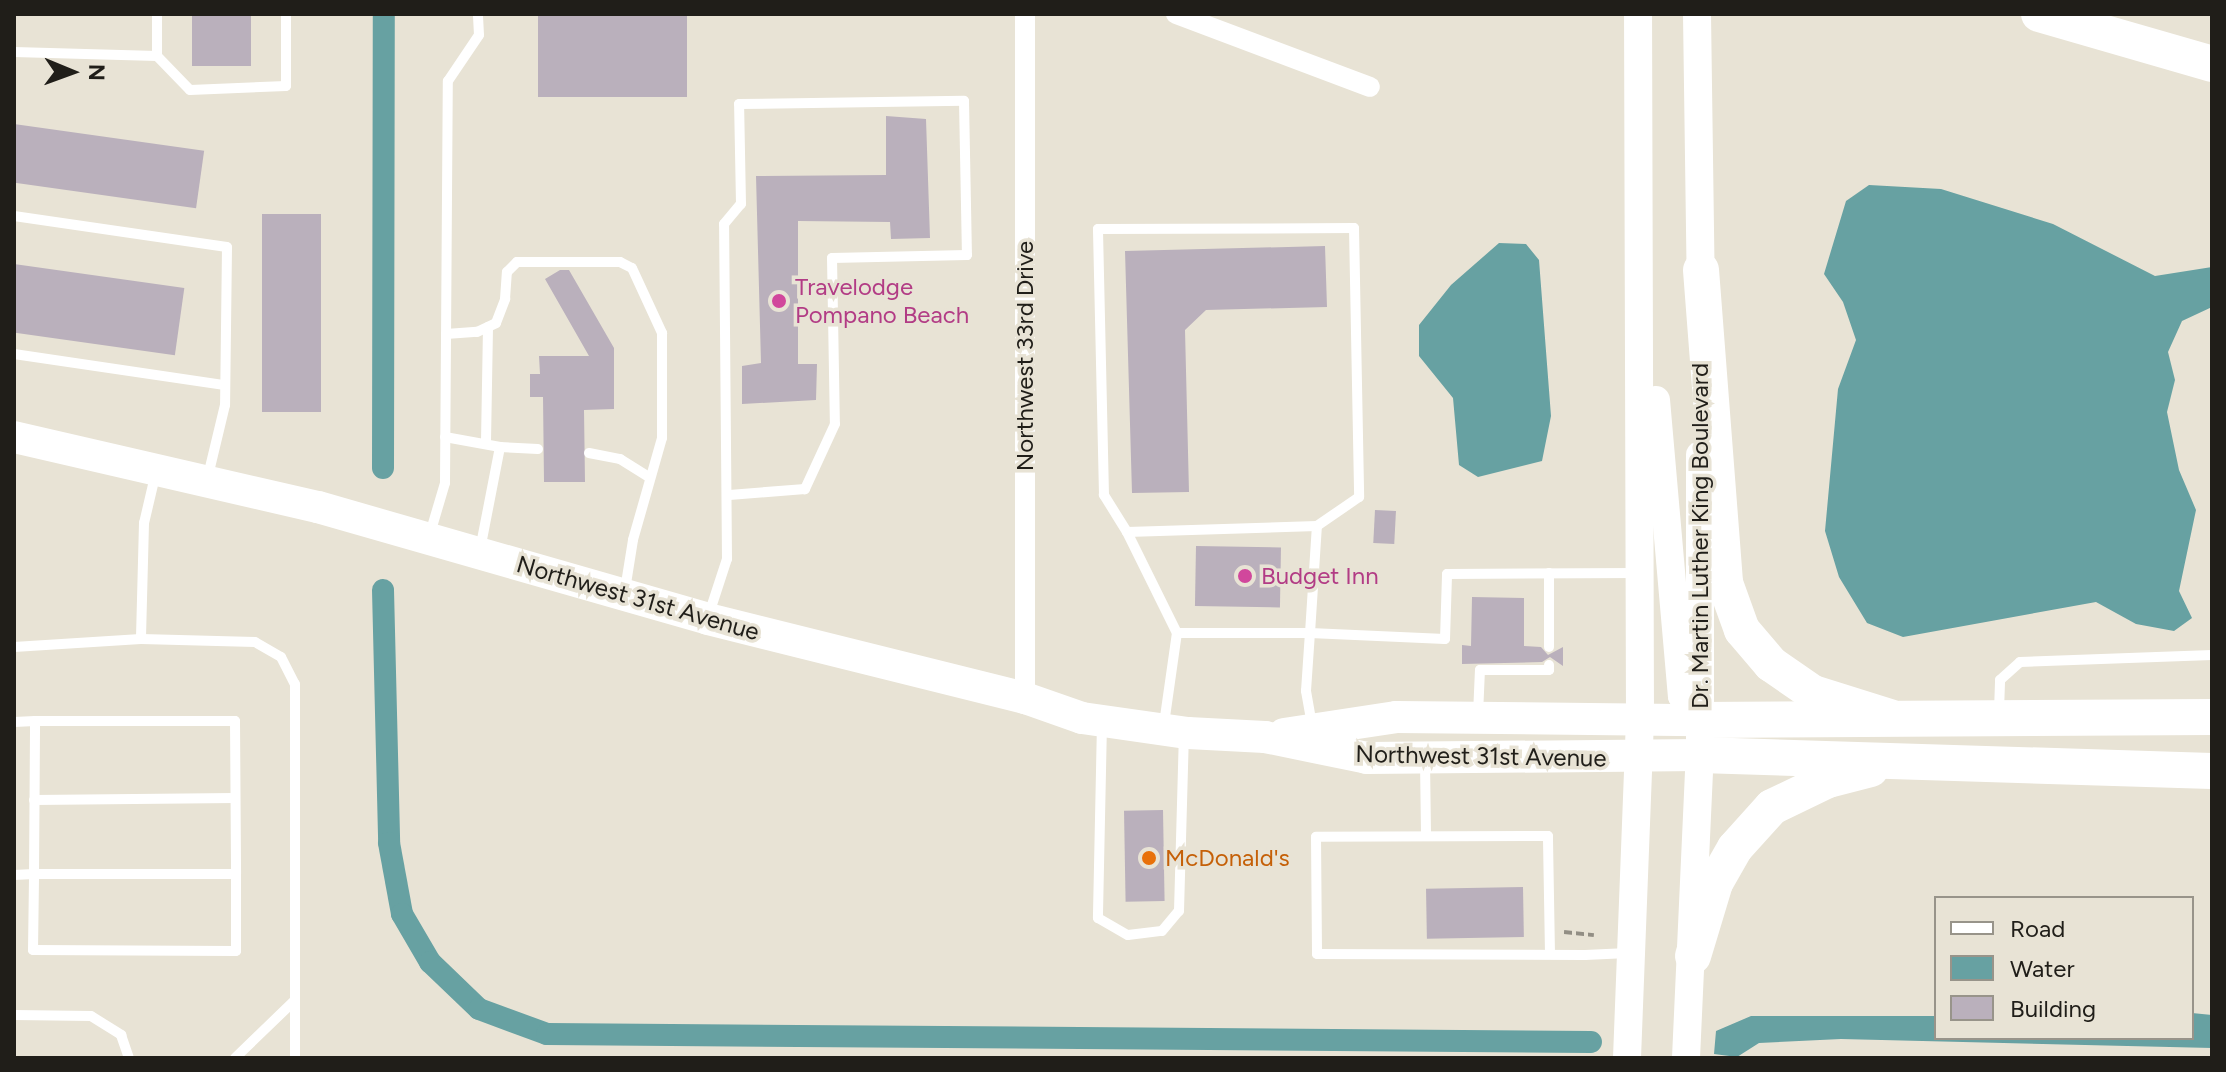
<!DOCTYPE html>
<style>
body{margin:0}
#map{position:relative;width:2226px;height:1072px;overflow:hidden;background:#e8e3d5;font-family:Figtree,sans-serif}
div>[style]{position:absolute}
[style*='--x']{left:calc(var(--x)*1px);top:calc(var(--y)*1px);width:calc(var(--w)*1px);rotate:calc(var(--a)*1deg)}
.water>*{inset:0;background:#67a1a2}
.canal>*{height:22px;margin:-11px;padding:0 11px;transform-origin:11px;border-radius:11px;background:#67a1a2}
.building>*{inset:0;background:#bab0bc;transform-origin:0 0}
.path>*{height:4px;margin-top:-2px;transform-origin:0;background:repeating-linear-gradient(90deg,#928e84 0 8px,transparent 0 12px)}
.lane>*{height:10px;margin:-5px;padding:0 5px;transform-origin:5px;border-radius:5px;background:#fff}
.street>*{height:20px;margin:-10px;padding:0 10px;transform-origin:10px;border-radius:10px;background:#fff}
.secondary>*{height:28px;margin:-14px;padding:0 14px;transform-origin:14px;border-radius:14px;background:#fff}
.primary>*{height:32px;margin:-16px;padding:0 16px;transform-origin:16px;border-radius:16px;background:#fff}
.highway>*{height:36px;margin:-18px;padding:0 18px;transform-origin:18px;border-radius:18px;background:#fff}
.dots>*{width:22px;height:22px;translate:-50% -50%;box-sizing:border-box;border:4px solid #e8e3d5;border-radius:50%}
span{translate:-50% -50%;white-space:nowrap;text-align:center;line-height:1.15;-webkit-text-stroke:7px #e8e3d5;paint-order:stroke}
.hotel-label{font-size:24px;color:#b23c85}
.left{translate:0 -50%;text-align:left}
.street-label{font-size:24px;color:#201e19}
.food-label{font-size:24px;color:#c56008}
.frame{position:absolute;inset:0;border:16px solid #201e19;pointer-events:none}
.legend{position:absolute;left:1934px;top:896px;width:260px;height:144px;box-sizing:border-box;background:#e8e3d5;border:2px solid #98948a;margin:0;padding:10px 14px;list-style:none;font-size:24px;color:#201e19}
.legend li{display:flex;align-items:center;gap:16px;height:40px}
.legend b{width:40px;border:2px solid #98948a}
.north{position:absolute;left:32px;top:32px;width:80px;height:80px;-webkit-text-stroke:6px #e8e3d5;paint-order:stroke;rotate:91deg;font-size:22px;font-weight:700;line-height:32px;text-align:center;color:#201e19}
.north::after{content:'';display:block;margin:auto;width:28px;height:36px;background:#201e19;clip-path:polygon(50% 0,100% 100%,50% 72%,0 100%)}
</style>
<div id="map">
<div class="water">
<i style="clip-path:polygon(1869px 185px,1941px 189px,2053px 224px,2155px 276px,2212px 267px,2212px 307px,2182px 321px,2168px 352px,2175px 380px,2167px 412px,2179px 470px,2196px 510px,2179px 591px,2192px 618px,2174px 631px,2136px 624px,2096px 602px,1903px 637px,1867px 623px,1839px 577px,1825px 531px,1838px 389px,1856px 340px,1843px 302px,1824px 274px,1846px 201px)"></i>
<i style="clip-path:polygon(1499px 243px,1526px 244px,1539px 260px,1551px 416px,1542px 461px,1478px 477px,1459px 465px,1453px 398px,1419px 356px,1419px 325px,1451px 285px)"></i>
<i style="clip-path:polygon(2192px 1013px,2212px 1015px,2212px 1048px,1841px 1039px,1759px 1043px,1737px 1057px,1714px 1054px,1716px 1031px,1751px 1016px,1936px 1016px,1936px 1038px,2192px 1038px)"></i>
</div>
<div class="canal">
<i style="--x:383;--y:468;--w:454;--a:-89.9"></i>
<i style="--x:383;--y:590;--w:253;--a:88.6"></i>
<i style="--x:389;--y:843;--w:72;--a:79.6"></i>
<i style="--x:402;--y:914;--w:56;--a:59.7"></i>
<i style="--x:430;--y:962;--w:68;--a:43.8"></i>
<i style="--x:479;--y:1009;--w:72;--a:20.2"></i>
<i style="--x:547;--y:1034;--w:1044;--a:0.44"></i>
</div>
<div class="building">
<i style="left:192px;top:14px;width:59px;height:52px"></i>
<i style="left:538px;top:14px;width:149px;height:83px"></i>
<i style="clip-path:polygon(886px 116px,926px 119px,930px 238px,891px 239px,890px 222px,798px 221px,798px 364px,817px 364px,816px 400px,742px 404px,742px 366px,761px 363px,756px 176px,886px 175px)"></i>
<i style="left:14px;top:124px;width:192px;height:58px;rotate:8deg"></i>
<i style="left:262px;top:214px;width:59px;height:198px"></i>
<i style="clip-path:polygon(1325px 246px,1327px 307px,1206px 310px,1185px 330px,1189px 492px,1132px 493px,1125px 251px)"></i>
<i style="left:14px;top:264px;width:172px;height:68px;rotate:8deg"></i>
<i style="clip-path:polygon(560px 270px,569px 270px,614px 348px,614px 409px,584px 410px,585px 482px,544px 482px,543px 397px,530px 397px,530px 374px,540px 374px,539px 356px,589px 356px,545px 279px)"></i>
<i style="left:1375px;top:510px;width:21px;height:33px;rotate:3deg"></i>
<i style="left:1196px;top:546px;width:85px;height:60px;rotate:1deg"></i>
<i style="clip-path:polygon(1472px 597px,1524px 598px,1524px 646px,1541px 647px,1548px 655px,1563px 647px,1563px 666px,1550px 657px,1542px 662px,1462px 664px,1462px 645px,1471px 646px)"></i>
<i style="left:1163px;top:810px;width:91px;height:39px;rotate:89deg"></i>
<i style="left:1523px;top:887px;width:50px;height:97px;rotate:89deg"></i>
</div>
<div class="path">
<i style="--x:1564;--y:932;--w:30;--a:6"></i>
</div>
<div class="lane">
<i style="--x:157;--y:14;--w:42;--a:90"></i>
<i style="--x:14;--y:52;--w:143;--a:1.6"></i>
<i style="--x:157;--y:56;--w:47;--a:45.9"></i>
<i style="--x:190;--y:90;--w:96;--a:-2.4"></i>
<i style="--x:286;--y:86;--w:72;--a:-90"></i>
<i style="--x:14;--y:216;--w:215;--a:8.3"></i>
<i style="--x:227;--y:247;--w:158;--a:90.7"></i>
<i style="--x:225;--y:405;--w:73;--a:103.5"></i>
<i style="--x:446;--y:334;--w:31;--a:-4"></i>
<i style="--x:477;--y:332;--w:21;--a:-25"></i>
<i style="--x:496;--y:323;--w:26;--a:-69"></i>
<i style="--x:505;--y:299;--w:27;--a:-86"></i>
<i style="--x:507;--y:272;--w:14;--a:-45"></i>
<i style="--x:517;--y:262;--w:103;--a:0"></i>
<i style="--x:620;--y:262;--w:13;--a:27"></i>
<i style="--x:632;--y:268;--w:72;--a:65.2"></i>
<i style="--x:662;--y:333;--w:105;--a:90"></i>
<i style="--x:662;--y:438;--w:106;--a:105.9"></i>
<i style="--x:633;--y:540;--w:51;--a:99.1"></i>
<i style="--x:14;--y:354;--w:213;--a:8.4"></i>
<i style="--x:445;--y:437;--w:56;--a:10.3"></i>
<i style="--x:500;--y:447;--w:105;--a:101"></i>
<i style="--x:486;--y:442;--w:115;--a:-89"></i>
<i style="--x:500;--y:447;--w:38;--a:3"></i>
<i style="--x:589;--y:453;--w:32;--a:11"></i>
<i style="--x:620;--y:459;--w:34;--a:32"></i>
<i style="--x:156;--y:472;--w:52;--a:103.2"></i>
<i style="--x:144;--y:523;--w:116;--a:91.5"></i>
<i style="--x:141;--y:639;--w:114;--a:1.5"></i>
<i style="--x:255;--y:642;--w:30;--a:30"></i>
<i style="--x:281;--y:657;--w:30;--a:63"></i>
<i style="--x:295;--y:684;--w:374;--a:90"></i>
<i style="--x:1127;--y:532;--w:113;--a:63.7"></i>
<i style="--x:429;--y:537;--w:56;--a:-73.5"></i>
<i style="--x:445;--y:483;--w:402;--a:-89.6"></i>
<i style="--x:448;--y:81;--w:55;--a:-56"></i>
<i style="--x:479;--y:35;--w:21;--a:-93"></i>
<i style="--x:708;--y:617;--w:61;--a:-71.9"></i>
<i style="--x:727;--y:559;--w:335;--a:-90.5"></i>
<i style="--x:724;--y:224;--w:26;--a:-50"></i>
<i style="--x:741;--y:204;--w:100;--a:-91.1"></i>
<i style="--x:739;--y:104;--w:225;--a:-0.8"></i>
<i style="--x:964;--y:101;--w:154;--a:88.9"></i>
<i style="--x:967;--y:255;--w:135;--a:178.7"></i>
<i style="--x:832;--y:258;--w:166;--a:89"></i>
<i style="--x:835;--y:424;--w:72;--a:114.8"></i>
<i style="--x:805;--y:489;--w:76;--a:175.5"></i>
<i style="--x:14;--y:647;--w:127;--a:-3.6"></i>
<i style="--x:1549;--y:647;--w:74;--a:-90"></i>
<i style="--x:1999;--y:711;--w:31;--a:-88"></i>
<i style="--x:2000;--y:680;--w:27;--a:-42"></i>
<i style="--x:2020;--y:662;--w:192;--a:-2.1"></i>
<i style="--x:1478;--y:715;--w:45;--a:-87.5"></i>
<i style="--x:1480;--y:670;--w:69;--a:0"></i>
<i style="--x:1549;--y:670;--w:5;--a:-90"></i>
<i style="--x:14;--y:722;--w:21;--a:-3"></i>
<i style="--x:1102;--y:723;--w:195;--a:91.2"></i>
<i style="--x:1098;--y:918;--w:34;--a:30"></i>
<i style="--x:1128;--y:935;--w:34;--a:-7"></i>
<i style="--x:1162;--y:931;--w:26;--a:-50"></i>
<i style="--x:1179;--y:911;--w:175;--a:-88.4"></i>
<i style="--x:1164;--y:724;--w:92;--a:-81.9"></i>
<i style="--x:1177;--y:633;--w:133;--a:0"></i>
<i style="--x:1310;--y:633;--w:107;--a:-86.3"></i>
<i style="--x:1317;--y:526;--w:190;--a:178.2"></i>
<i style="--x:1127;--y:532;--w:44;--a:-121.9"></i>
<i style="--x:1104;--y:495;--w:266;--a:-91.3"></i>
<i style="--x:1098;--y:229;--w:256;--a:-0.2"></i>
<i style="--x:1354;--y:228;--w:269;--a:88.9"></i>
<i style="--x:1359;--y:497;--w:51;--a:145.4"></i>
<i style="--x:1312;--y:725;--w:35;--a:-100"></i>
<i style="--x:1306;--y:691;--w:58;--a:-86.1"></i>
<i style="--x:1310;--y:633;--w:135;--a:2.5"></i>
<i style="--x:1445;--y:639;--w:65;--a:-88.2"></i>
<i style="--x:1447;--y:574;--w:191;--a:-0.3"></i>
<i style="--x:1425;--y:762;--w:74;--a:89.2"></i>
<i style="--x:34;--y:800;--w:201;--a:-0.6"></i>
<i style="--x:14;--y:875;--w:20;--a:-3"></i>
<i style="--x:34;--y:874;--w:202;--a:0"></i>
<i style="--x:236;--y:874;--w:77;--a:90"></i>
<i style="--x:236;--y:951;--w:203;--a:-179.7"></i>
<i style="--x:33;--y:950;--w:76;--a:-89.2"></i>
<i style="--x:34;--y:874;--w:153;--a:-89.6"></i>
<i style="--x:35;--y:721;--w:200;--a:0"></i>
<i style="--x:235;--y:721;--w:153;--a:89.6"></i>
<i style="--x:1550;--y:954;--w:118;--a:-91"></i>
<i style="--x:1548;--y:836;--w:232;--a:179.8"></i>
<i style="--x:1316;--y:837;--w:117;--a:89.5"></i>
<i style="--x:1317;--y:954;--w:268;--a:0.2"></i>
<i style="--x:1585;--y:955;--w:43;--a:-2.7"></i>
<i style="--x:14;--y:1015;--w:77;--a:0.7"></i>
<i style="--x:91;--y:1016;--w:36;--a:32"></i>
<i style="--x:121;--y:1035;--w:24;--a:71"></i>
<i style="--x:235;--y:1058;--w:83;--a:-44"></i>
</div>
<div class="street">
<i style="--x:1025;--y:14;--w:684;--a:90"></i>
<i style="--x:1176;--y:14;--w:207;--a:20.6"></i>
</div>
<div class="secondary">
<i style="--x:1697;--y:14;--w:276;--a:89.2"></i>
<i style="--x:1656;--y:400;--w:297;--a:85"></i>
<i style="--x:1682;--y:696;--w:17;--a:54"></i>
<i style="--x:1627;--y:1058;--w:340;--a:-87.8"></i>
<i style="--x:1640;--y:718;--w:704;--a:-90.16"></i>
<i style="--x:1686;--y:1058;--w:303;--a:-87.4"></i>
<i style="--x:1700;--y:755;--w:300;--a:-90"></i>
</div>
<div class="primary">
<i style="--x:14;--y:437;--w:312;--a:13"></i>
<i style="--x:318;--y:507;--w:406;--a:16"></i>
<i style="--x:708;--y:619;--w:327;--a:14"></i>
<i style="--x:1025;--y:698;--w:60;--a:19.3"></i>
<i style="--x:1082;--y:718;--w:107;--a:8.1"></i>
<i style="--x:1188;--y:733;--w:77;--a:3"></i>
<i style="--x:1265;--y:737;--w:104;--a:11.6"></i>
<i style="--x:1367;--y:758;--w:333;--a:-0.5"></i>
<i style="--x:1284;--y:734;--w:113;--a:-8.6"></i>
<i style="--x:1396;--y:717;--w:304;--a:0.6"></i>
</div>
<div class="highway">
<i style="--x:2039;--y:14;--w:180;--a:16.1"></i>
<i style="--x:1701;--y:270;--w:314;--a:85.6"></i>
<i style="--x:1725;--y:583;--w:50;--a:70.1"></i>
<i style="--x:1742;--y:630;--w:45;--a:49.5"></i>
<i style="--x:1771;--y:664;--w:51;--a:34.6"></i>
<i style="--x:1813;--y:693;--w:81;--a:17.3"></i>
<i style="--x:1700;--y:720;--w:512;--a:-0.34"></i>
<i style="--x:1700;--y:755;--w:512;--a:1.79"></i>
<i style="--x:1693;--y:956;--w:76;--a:-73.2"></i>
<i style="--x:1715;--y:883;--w:40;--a:-60.3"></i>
<i style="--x:1735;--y:848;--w:55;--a:-47.9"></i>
<i style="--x:1772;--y:807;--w:62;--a:-25.7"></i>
<i style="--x:1828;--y:780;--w:44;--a:-14.3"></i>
</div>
<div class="dots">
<i style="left:779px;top:301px;background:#d1479c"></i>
<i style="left:1245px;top:576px;background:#d1479c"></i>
<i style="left:1149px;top:858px;background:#e8710a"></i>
</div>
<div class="hotel-label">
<span class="left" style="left:795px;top:301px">Travelodge<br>Pompano Beach</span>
<span class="left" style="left:1261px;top:576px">Budget Inn</span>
</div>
<div class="street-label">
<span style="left:1025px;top:356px;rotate:-90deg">Northwest 33rd Drive</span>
<span style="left:1700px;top:536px;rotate:-90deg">Dr. Martin Luther King Boulevard</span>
<span style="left:638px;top:598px;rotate:16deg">Northwest 31st Avenue</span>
<span style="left:1481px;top:756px;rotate:1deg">Northwest 31st Avenue</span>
</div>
<div class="food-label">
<span class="left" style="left:1165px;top:858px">McDonald's</span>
</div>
<div class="frame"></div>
<ul class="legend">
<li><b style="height:10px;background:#fff"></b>Road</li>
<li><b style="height:22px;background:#67a1a2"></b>Water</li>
<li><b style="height:22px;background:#bab0bc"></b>Building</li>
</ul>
<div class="north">N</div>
</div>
